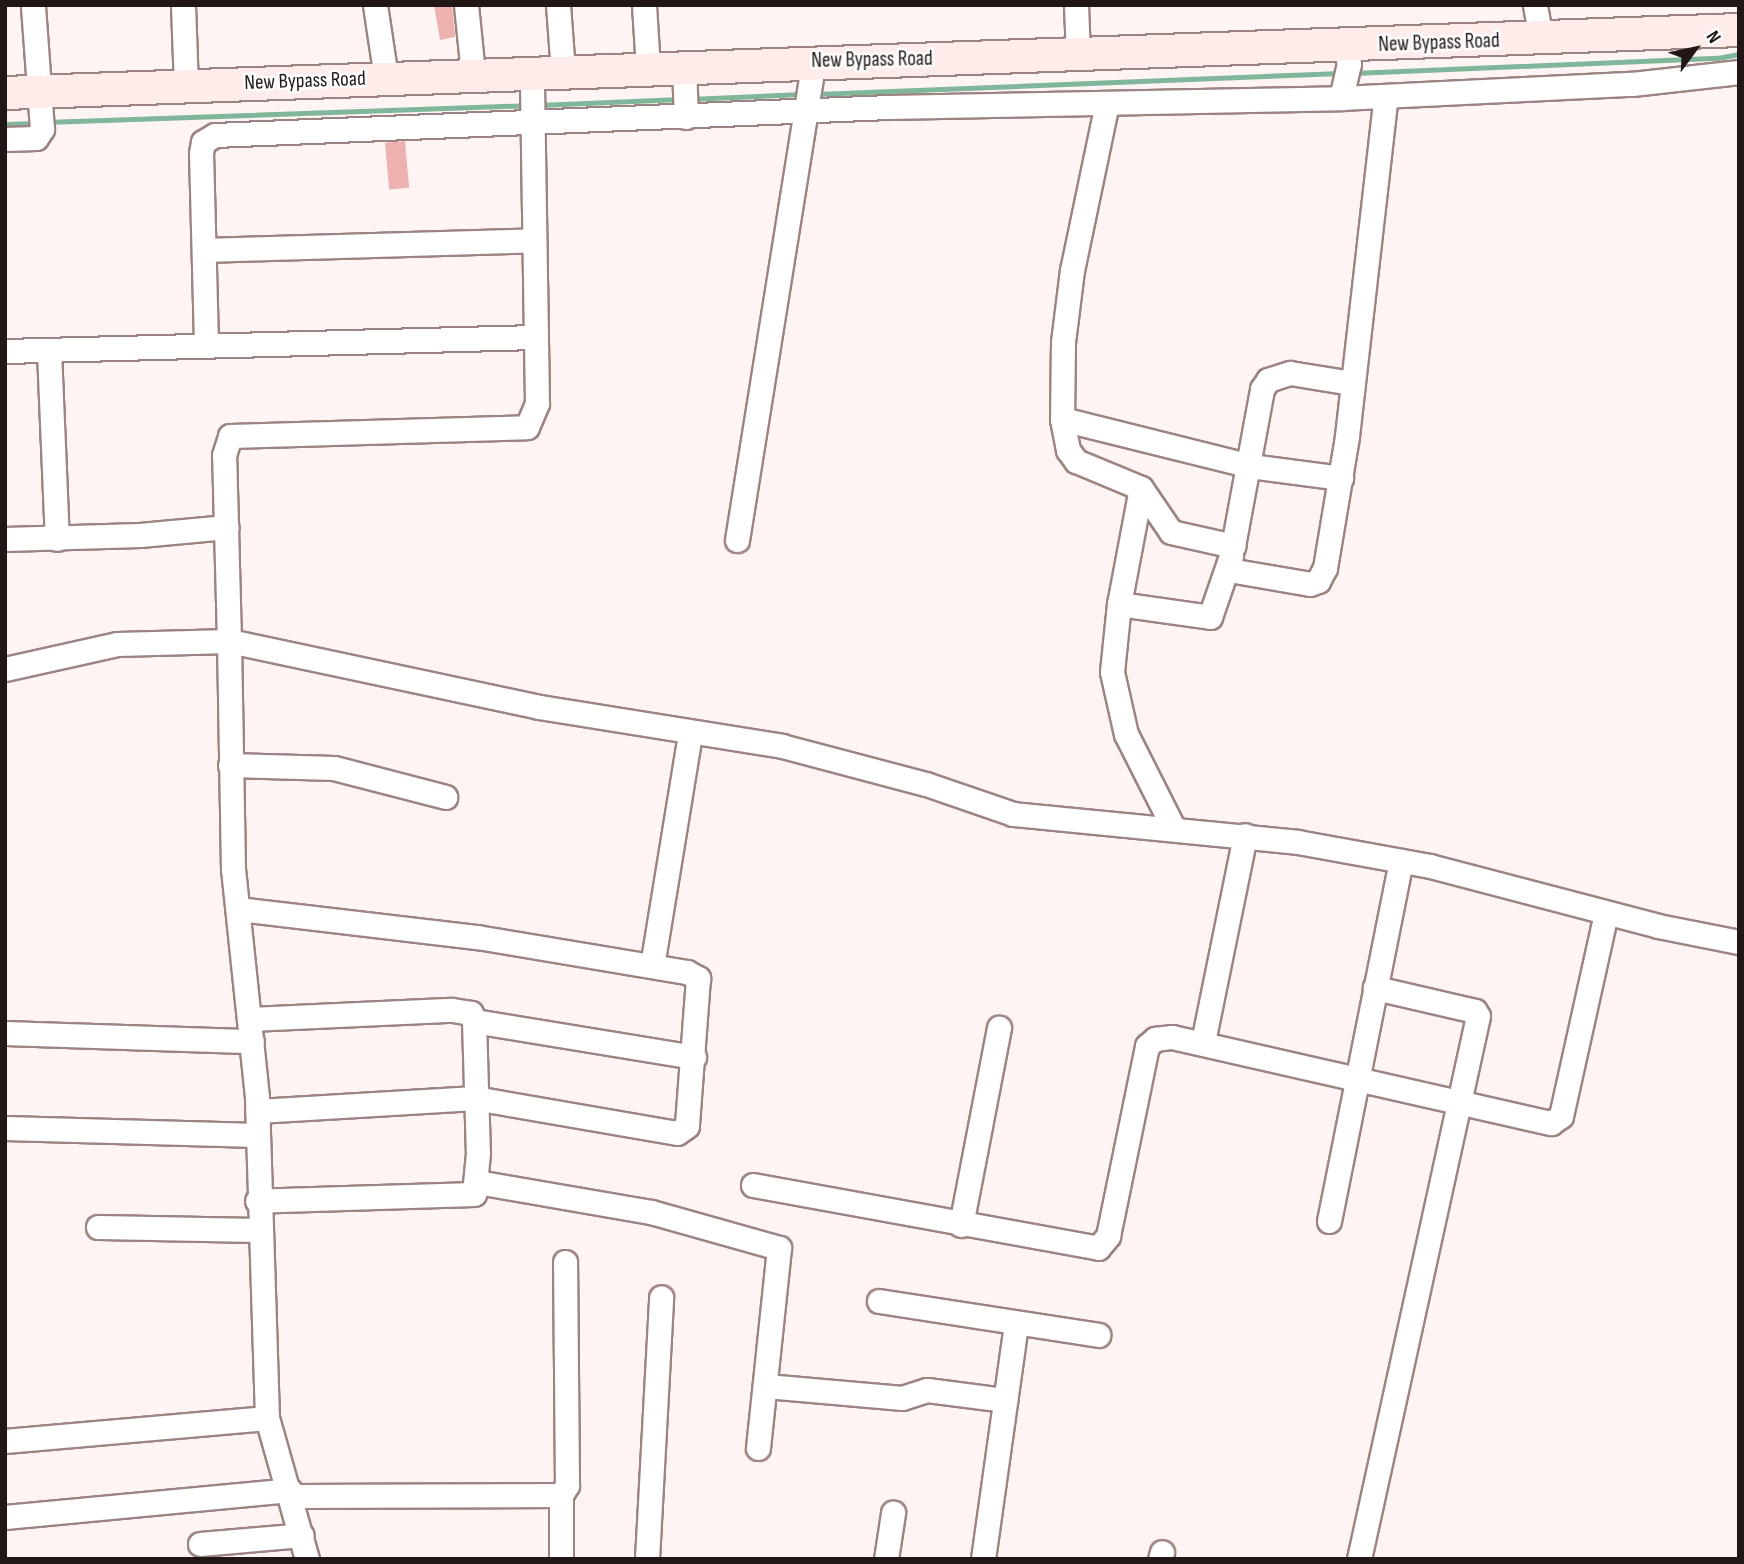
<!DOCTYPE html>
<style>
body{margin:0}
#map{position:relative;width:1744px;height:1564px;overflow:hidden;background:#fef4f3;font-family:"Sofia Sans Condensed",sans-serif}
div>[style]{position:absolute}
[style*='--x']{left:calc(var(--x)*1px);top:calc(var(--y)*1px);width:calc(var(--w)*1px);rotate:calc(var(--a)*1deg)}
.stream>*{height:5px;margin:-2.5px;padding:0 2.5px;transform-origin:2.5px;border-radius:2.5px;background:#80b79a}
.building>*{inset:0;background:#edb1af;transform-origin:0 0}
.roads{filter:drop-shadow(2px 0 #9c8483) drop-shadow(-2px 0 #9c8483) drop-shadow(0 2px #9c8483) drop-shadow(0 -2px #9c8483)}
.street>*{height:23px;margin:-11.5px;padding:0 11.5px;transform-origin:11.5px;border-radius:11.5px;background:#fff}
.secondary>*{height:32px;margin:-16px;padding:0 16px;transform-origin:16px;border-radius:16px;background:#feeceb}
span{translate:-50% -50%;white-space:nowrap;text-align:center;line-height:1.15;-webkit-text-stroke:5px #fff;paint-order:stroke}
.street-label{font-size:21px;color:#201716}
.frame{position:absolute;inset:0;border:7px solid #201716;pointer-events:none}
.north{position:absolute;left:1660px;top:14px;width:70px;height:70px;-webkit-text-stroke:5px #fff;paint-order:stroke;rotate:57deg;font-size:19px;font-weight:700;line-height:28px;text-align:center;color:#201716}
.north::after{content:'';display:block;margin:auto;width:24px;height:32px;background:#201716;clip-path:polygon(50% 0,100% 100%,50% 72%,0 100%)}
</style>
<div id="map">
<div class="stream">
<i style="--x:1354;--y:73;--w:364;--a:-2.4"></i>
<i style="--x:1718;--y:58;--w:21;--a:-11"></i>
<i style="--x:816;--y:94;--w:525;--a:-2.29"></i>
<i style="--x:690;--y:99;--w:112;--a:-2.6"></i>
<i style="--x:539;--y:105;--w:141;--a:-2.4"></i>
<i style="--x:46;--y:122;--w:480;--a:-2"></i>
<i style="--x:5;--y:124;--w:31;--a:-2"></i>
</div>
<div class="building">
<i style="clip-path:polygon(434px 5px,452px 5px,455px 37px,440px 40px)"></i>
<i style="left:405px;top:141px;width:47px;height:20px;rotate:85deg"></i>
</div>
<div class="roads">
<div class="street">
<i style="--x:183;--y:5;--w:81;--a:87.9"></i>
<i style="--x:375;--y:5;--w:74;--a:81.4"></i>
<i style="--x:466;--y:5;--w:69;--a:84.2"></i>
<i style="--x:558;--y:5;--w:66;--a:85.7"></i>
<i style="--x:644;--y:5;--w:63;--a:86.4"></i>
<i style="--x:1076;--y:5;--w:49;--a:87.7"></i>
<i style="--x:1535;--y:5;--w:36;--a:80"></i>
<i style="--x:684;--y:66;--w:51;--a:87.8"></i>
<i style="--x:1341;--y:98;--w:291;--a:-2.8"></i>
<i style="--x:1632;--y:84;--w:108;--a:-6.4"></i>
<i style="--x:1107;--y:103;--w:171;--a:101.8"></i>
<i style="--x:1072;--y:270;--w:73;--a:97.1"></i>
<i style="--x:1063;--y:342;--w:77;--a:90.7"></i>
<i style="--x:1062;--y:419;--w:32;--a:79"></i>
<i style="--x:1068;--y:450;--w:14;--a:54"></i>
<i style="--x:1076;--y:461;--w:70;--a:22.6"></i>
<i style="--x:1141;--y:488;--w:53;--a:55.7"></i>
<i style="--x:1171;--y:532;--w:64;--a:12.7"></i>
<i style="--x:1233;--y:546;--w:160;--a:-79.5"></i>
<i style="--x:1262;--y:389;--w:11;--a:-56"></i>
<i style="--x:1268;--y:380;--w:23;--a:-18"></i>
<i style="--x:1290;--y:373;--w:63;--a:9.2"></i>
<i style="--x:5;--y:139;--w:31;--a:-2"></i>
<i style="--x:36;--y:138;--w:11;--a:-56"></i>
<i style="--x:42;--y:129;--w:124;--a:-94.2"></i>
<i style="--x:205;--y:250;--w:329;--a:-1.7"></i>
<i style="--x:206;--y:343;--w:190;--a:-91.5"></i>
<i style="--x:201;--y:153;--w:11;--a:-80"></i>
<i style="--x:203;--y:142;--w:14;--a:-30"></i>
<i style="--x:215;--y:135;--w:674;--a:-2.38"></i>
<i style="--x:888;--y:107;--w:453;--a:-1.1"></i>
<i style="--x:1341;--y:98;--w:35;--a:-77"></i>
<i style="--x:1349;--y:64;--w:17;--a:-103"></i>
<i style="--x:5;--y:351;--w:531;--a:-1.51"></i>
<i style="--x:49;--y:351;--w:188;--a:87.6"></i>
<i style="--x:1062;--y:419;--w:194;--a:14"></i>
<i style="--x:1250;--y:466;--w:92;--a:7.5"></i>
<i style="--x:1141;--y:488;--w:118;--a:100.7"></i>
<i style="--x:1119;--y:604;--w:92;--a:8.1"></i>
<i style="--x:1210;--y:617;--w:65;--a:-71"></i>
<i style="--x:5;--y:539;--w:135;--a:-1.7"></i>
<i style="--x:140;--y:535;--w:87;--a:-5.3"></i>
<i style="--x:737;--y:540;--w:485;--a:-80.9"></i>
<i style="--x:1229;--y:570;--w:82;--a:9.8"></i>
<i style="--x:1310;--y:584;--w:9;--a:-21"></i>
<i style="--x:1318;--y:581;--w:15;--a:-62"></i>
<i style="--x:1325;--y:568;--w:134;--a:-80.5"></i>
<i style="--x:1347;--y:436;--w:342;--a:-83.5"></i>
<i style="--x:1119;--y:604;--w:68;--a:95.9"></i>
<i style="--x:1112;--y:672;--w:64;--a:77.3"></i>
<i style="--x:1126;--y:734;--w:104;--a:63.2"></i>
<i style="--x:5;--y:669;--w:115;--a:-12.6"></i>
<i style="--x:117;--y:644;--w:112;--a:-1.5"></i>
<i style="--x:229;--y:641;--w:186;--a:-91.5"></i>
<i style="--x:224;--y:455;--w:20;--a:-72"></i>
<i style="--x:230;--y:436;--w:297;--a:-1.7"></i>
<i style="--x:527;--y:427;--w:26;--a:-67"></i>
<i style="--x:537;--y:403;--w:331;--a:-90.9"></i>
<i style="--x:230;--y:765;--w:104;--a:1.7"></i>
<i style="--x:334;--y:768;--w:115;--a:14.6"></i>
<i style="--x:238;--y:909;--w:241;--a:6.7"></i>
<i style="--x:477;--y:937;--w:213;--a:9.5"></i>
<i style="--x:687;--y:972;--w:13;--a:29"></i>
<i style="--x:698;--y:978;--w:148;--a:94.3"></i>
<i style="--x:687;--y:1126;--w:12;--a:145"></i>
<i style="--x:677;--y:1133;--w:205;--a:-170.2"></i>
<i style="--x:475;--y:1098;--w:218;--a:176.6"></i>
<i style="--x:652;--y:966;--w:236;--a:-80.7"></i>
<i style="--x:250;--y:1019;--w:202;--a:-2.6"></i>
<i style="--x:452;--y:1010;--w:19;--a:9"></i>
<i style="--x:471;--y:1013;--w:9;--a:69"></i>
<i style="--x:474;--y:1021;--w:132;--a:88.3"></i>
<i style="--x:478;--y:1153;--w:41;--a:95.6"></i>
<i style="--x:474;--y:1194;--w:217;--a:178.2"></i>
<i style="--x:474;--y:1021;--w:223;--a:9.3"></i>
<i style="--x:5;--y:1033;--w:247;--a:1.9"></i>
<i style="--x:1203;--y:1042;--w:211;--a:-78.5"></i>
<i style="--x:5;--y:1128;--w:252;--a:1.6"></i>
<i style="--x:477;--y:1182;--w:177;--a:9.8"></i>
<i style="--x:651;--y:1212;--w:133;--a:15.7"></i>
<i style="--x:779;--y:1248;--w:201;--a:96"></i>
<i style="--x:753;--y:1185;--w:351;--a:10.3"></i>
<i style="--x:1098;--y:1248;--w:16;--a:-50"></i>
<i style="--x:1108;--y:1236;--w:194;--a:-78.4"></i>
<i style="--x:1147;--y:1046;--w:11;--a:-41"></i>
<i style="--x:1155;--y:1039;--w:17;--a:-7"></i>
<i style="--x:1172;--y:1037;--w:389;--a:12.8"></i>
<i style="--x:1551;--y:1123;--w:12;--a:-35"></i>
<i style="--x:1561;--y:1116;--w:208;--a:-77.5"></i>
<i style="--x:1329;--y:1221;--w:367;--a:-78.7"></i>
<i style="--x:961;--y:1225;--w:201;--a:-79.1"></i>
<i style="--x:98;--y:1227;--w:160;--a:1.1"></i>
<i style="--x:879;--y:1301;--w:222;--a:8.8"></i>
<i style="--x:766;--y:1386;--w:137;--a:5"></i>
<i style="--x:902;--y:1398;--w:26;--a:-18"></i>
<i style="--x:927;--y:1390;--w:79;--a:7.3"></i>
<i style="--x:5;--y:1441;--w:263;--a:-5"></i>
<i style="--x:561;--y:1495;--w:64;--a:90"></i>
<i style="--x:291;--y:1496;--w:270;--a:-0.2"></i>
<i style="--x:561;--y:1495;--w:12;--a:-59"></i>
<i style="--x:567;--y:1485;--w:223;--a:-90.5"></i>
<i style="--x:5;--y:1517;--w:286;--a:-5.4"></i>
<i style="--x:200;--y:1544;--w:102;--a:-5"></i>
<i style="--x:307;--y:1559;--w:147;--a:-105.8"></i>
<i style="--x:267;--y:1418;--w:321;--a:-91.8"></i>
<i style="--x:257;--y:1097;--w:229;--a:-96"></i>
<i style="--x:233;--y:869;--w:228;--a:-91"></i>
<i style="--x:229;--y:641;--w:317;--a:12"></i>
<i style="--x:539;--y:707;--w:246;--a:9.1"></i>
<i style="--x:782;--y:746;--w:149;--a:14.8"></i>
<i style="--x:926;--y:784;--w:92;--a:19"></i>
<i style="--x:1013;--y:814;--w:286;--a:5.6"></i>
<i style="--x:1298;--y:842;--w:134;--a:10.3"></i>
<i style="--x:1430;--y:866;--w:236;--a:14.7"></i>
<i style="--x:1658;--y:926;--w:83;--a:11.2"></i>
<i style="--x:647;--y:1559;--w:262;--a:-86.9"></i>
<i style="--x:886;--y:1559;--w:47;--a:-81.3"></i>
<i style="--x:983;--y:1559;--w:238;--a:-82"></i>
<i style="--x:1160;--y:1559;--w:7;--a:-74"></i>
<i style="--x:1359;--y:1559;--w:556;--a:-77.64"></i>
<i style="--x:1478;--y:1016;--w:6;--a:-121"></i>
<i style="--x:1475;--y:1011;--w:103;--a:-167"></i>
</div>
<div class="secondary">
<i style="--x:5;--y:93;--w:1735;--a:-2.08"></i>
</div>
</div>
<div class="street-label">
<span style="left:1439px;top:43px;rotate:-2deg">New Bypass Road</span>
<span style="left:872px;top:60px;rotate:-1deg">New Bypass Road</span>
<span style="left:305px;top:81px;rotate:-2deg">New Bypass Road</span>
</div>
<div class="frame"></div>
<div class="north">N</div>
</div>
